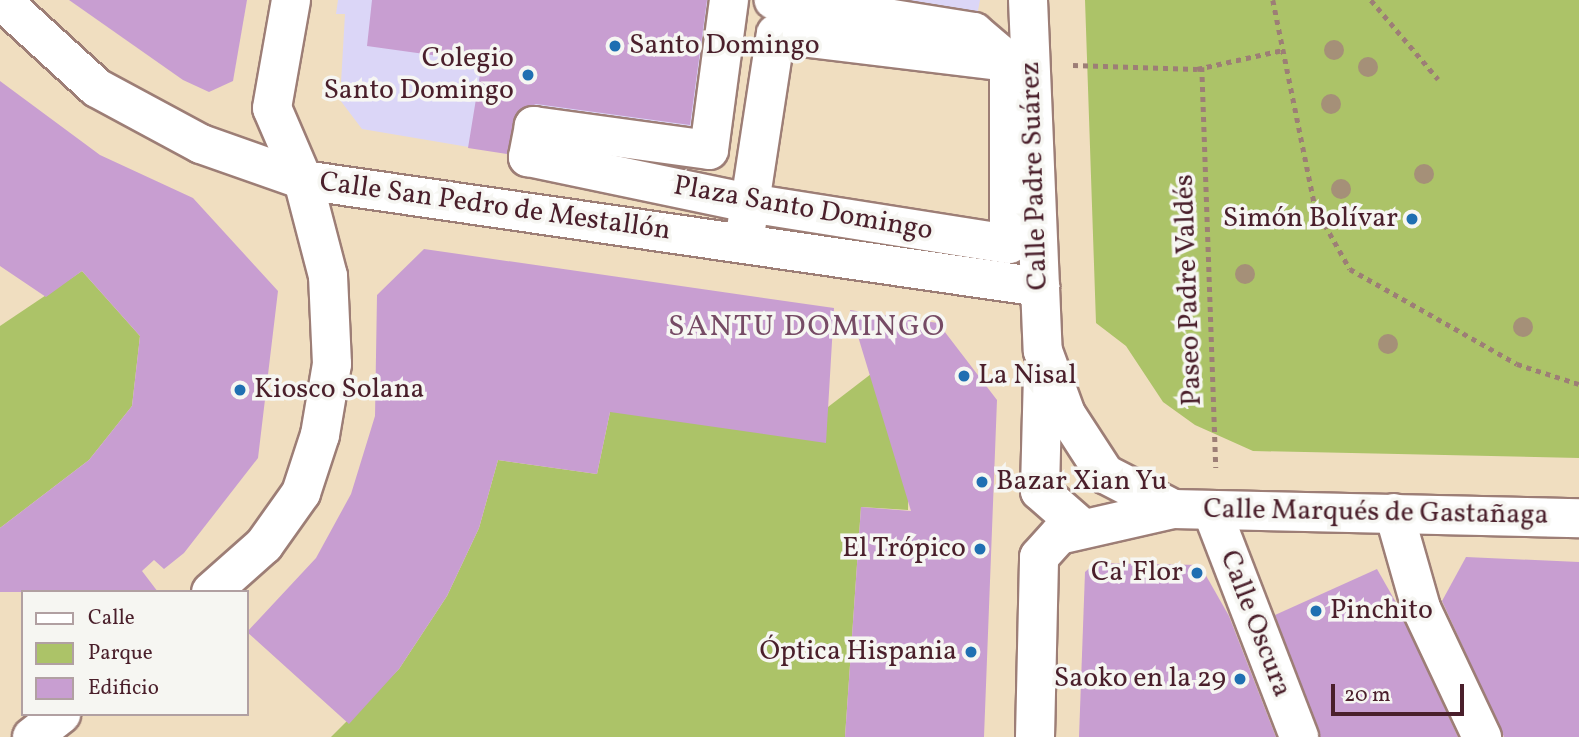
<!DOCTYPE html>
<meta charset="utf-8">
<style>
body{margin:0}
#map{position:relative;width:1579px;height:737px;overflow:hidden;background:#f0dec0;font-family:Vollkorn,serif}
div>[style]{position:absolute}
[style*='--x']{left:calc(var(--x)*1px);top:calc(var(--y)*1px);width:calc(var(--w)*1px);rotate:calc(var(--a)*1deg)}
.built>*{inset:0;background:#dbd6f7}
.green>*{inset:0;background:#acc368}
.building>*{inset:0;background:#c89ed1}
.path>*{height:4.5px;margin-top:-2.25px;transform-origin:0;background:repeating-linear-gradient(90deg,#9d7e76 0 5px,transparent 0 10px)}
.roads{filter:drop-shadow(2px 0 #9d7e76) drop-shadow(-2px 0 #9d7e76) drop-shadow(0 2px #9d7e76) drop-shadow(0 -2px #9d7e76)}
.street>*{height:38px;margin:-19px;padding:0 19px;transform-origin:19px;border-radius:19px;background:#fff}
.trees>*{width:20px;height:20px;margin:-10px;border-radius:50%;background:#a59078}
.dots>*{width:19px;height:19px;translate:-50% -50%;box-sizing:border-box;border:4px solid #f6f6f2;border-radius:50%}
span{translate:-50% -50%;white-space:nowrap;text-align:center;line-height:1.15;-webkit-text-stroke:7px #f6f6f2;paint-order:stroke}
.poi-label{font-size:28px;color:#4a1f2b}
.left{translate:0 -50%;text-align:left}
.right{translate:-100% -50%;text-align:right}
.street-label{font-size:28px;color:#4a1f2b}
.neighbourhood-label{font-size:30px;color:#764b65;letter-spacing:2px}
.legend{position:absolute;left:21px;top:590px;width:228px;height:126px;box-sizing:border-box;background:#f6f6f2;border:2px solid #b1a0a2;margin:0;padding:9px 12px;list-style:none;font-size:21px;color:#4a1f2b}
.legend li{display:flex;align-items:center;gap:14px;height:35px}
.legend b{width:35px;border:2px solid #b1a0a2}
.scale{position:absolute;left:1331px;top:684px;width:133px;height:32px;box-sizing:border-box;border:4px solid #4a1f2b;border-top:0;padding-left:9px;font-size:21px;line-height:24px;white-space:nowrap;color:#4a1f2b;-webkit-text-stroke:5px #f6f6f2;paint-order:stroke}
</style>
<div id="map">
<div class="built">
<i style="clip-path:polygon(338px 0,729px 0,709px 150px,528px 157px,362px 129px,340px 100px,345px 14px,336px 14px)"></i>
<i style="clip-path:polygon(774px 0,980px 0,974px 32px)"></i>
</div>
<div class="green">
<i style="clip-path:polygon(1085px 0,1579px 0,1579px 458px,1253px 451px,1195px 425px,1163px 402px,1126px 346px,1096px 323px)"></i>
<i style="clip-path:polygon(82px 271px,140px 336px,132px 406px,89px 460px,0 528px,0 326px)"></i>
<i style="clip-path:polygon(871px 374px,909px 448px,908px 510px,861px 507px,845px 737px,331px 737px,399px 669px,447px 596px,479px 528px,498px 460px,597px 474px,610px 412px,828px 407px)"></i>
</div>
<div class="building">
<i style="clip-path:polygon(69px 0,247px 0,233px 81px,209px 92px,183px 80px)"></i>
<i style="clip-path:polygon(372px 0,707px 0,690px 125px,536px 104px,517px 113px,507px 154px,468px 148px,482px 62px,367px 46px)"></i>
<i style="clip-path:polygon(0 81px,100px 155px,193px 198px,278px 291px,258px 458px,184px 553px,164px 569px,154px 560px,142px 571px,158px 592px,0 592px,0 528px,89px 460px,132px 406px,140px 336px,82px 271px,46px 297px,0 266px)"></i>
<i style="clip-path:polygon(424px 249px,834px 308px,826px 443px,610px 412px,597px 474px,498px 460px,479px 528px,447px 596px,399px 669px,349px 724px,247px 632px,316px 558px,351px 494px,375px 416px,377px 295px)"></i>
<i style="clip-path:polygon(850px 310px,938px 323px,997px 400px,984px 737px,845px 737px,861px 507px,911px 511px)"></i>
<i style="clip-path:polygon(1466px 557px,1579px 562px,1579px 737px,1504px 737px,1442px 601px)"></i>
<i style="clip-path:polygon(1095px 563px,1200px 565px,1229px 616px,1276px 737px,1079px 737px,1085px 572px)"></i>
<i style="clip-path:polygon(1377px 569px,1398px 606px,1458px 737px,1320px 737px,1275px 615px)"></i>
</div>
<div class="path">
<i style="--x:1273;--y:0;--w:211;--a:78.5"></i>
<i style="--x:1315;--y:207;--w:71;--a:60.6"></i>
<i style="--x:1350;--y:269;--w:192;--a:29.6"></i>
<i style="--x:1517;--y:364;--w:65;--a:17.9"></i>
<i style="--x:1371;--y:0;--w:104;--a:49.7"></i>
<i style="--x:1073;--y:65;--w:124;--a:1.8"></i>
<i style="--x:1197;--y:69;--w:88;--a:-12.5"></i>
<i style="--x:1202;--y:67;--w:401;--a:88"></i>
</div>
<div class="roads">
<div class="street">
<i style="--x:1;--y:0;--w:130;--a:42.5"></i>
<i style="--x:97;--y:88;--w:118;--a:28.3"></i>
<i style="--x:201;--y:144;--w:108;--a:19.4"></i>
<i style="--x:303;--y:180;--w:745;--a:8.26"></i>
<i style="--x:729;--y:0;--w:151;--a:97.6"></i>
<i style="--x:709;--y:150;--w:177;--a:-172.2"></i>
<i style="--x:534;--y:126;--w:32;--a:101"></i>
<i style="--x:528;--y:157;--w:226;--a:11.8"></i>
<i style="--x:749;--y:203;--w:263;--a:9"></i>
<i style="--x:1009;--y:244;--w:182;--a:-90"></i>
<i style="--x:1009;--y:62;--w:46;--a:-139.4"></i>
<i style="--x:974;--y:32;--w:203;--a:-170.9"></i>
<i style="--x:1028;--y:0;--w:351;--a:87.6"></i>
<i style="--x:1043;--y:351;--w:67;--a:69.9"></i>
<i style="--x:1066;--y:414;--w:72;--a:57"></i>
<i style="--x:1105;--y:474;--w:76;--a:27.2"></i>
<i style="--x:746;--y:229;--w:197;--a:-81.3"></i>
<i style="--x:776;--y:34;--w:241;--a:6.9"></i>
<i style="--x:1043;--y:374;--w:117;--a:91.5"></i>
<i style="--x:1040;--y:491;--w:55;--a:41.3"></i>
<i style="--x:1212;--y:511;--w:242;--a:68.9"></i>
<i style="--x:1394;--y:513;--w:99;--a:74.1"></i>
<i style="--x:1421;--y:608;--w:143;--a:64.7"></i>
<i style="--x:211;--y:592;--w:71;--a:-41.6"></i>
<i style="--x:264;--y:545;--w:64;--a:-54.6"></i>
<i style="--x:301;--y:493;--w:61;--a:-71.9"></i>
<i style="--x:320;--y:435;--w:72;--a:-80.4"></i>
<i style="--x:332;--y:364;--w:88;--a:-92.6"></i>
<i style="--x:328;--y:276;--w:99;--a:-104.6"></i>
<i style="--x:303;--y:180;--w:78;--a:-113.3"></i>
<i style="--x:272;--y:108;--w:110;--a:-80"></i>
<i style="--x:32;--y:737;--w:37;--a:-38"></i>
<i style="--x:1035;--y:737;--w:180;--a:-88.7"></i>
<i style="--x:1039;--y:557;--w:30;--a:-48"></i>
<i style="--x:1059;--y:535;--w:117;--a:-12.8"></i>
<i style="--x:1173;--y:509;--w:406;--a:1.3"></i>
</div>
</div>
<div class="trees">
<i style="left:1334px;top:50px"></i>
<i style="left:1368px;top:67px"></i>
<i style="left:1331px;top:104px"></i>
<i style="left:1424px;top:174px"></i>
<i style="left:1341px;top:189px"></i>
<i style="left:1245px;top:274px"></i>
<i style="left:1523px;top:327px"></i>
<i style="left:1388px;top:344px"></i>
</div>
<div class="dots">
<i style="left:615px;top:46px;background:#1f6fb2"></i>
<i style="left:528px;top:75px;background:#1f6fb2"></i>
<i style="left:1412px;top:219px;background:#1f6fb2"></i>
<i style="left:964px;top:376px;background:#1f6fb2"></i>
<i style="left:240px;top:390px;background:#1f6fb2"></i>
<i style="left:982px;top:482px;background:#1f6fb2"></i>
<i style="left:980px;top:549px;background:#1f6fb2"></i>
<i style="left:1197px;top:573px;background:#1f6fb2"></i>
<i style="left:1316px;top:611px;background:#1f6fb2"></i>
<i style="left:971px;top:652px;background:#1f6fb2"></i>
<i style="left:1240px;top:679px;background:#1f6fb2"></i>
</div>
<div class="poi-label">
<span class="left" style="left:629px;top:46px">Santo Domingo</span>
<span class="right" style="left:514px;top:75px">Colegio<br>Santo Domingo</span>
<span class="right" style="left:1398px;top:219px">Simón Bolívar</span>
<span class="left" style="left:978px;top:376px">La Nisal</span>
<span class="left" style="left:254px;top:390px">Kiosco Solana</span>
<span class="left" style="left:996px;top:482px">Bazar Xian Yu</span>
<span class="right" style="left:966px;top:549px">El Trópico</span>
<span class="right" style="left:1183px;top:573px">Ca' Flor</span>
<span class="left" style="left:1330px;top:611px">Pinchito</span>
<span class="right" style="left:957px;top:652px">Óptica Hispania</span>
<span class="right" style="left:1226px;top:679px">Saoko en la 29</span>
</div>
<div class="street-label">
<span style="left:1035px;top:176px;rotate:-92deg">Calle Padre Suárez</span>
<span style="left:495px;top:207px;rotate:8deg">Calle San Pedro de Mestallón</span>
<span style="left:803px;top:209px;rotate:10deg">Plaza Santo Domingo</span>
<span style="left:1189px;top:290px;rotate:-92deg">Paseo Padre Valdés</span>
<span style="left:1376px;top:513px;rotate:1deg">Calle Marqués de Gastañaga</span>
<span style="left:1255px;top:624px;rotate:69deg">Calle Oscura</span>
</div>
<div class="neighbourhood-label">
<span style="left:807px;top:327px">SANTU DOMINGO</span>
</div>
<ul class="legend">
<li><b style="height:9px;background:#fff"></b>Calle</li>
<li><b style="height:19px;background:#acc368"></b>Parque</li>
<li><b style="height:19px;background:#c89ed1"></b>Edificio</li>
</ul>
<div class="scale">20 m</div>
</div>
